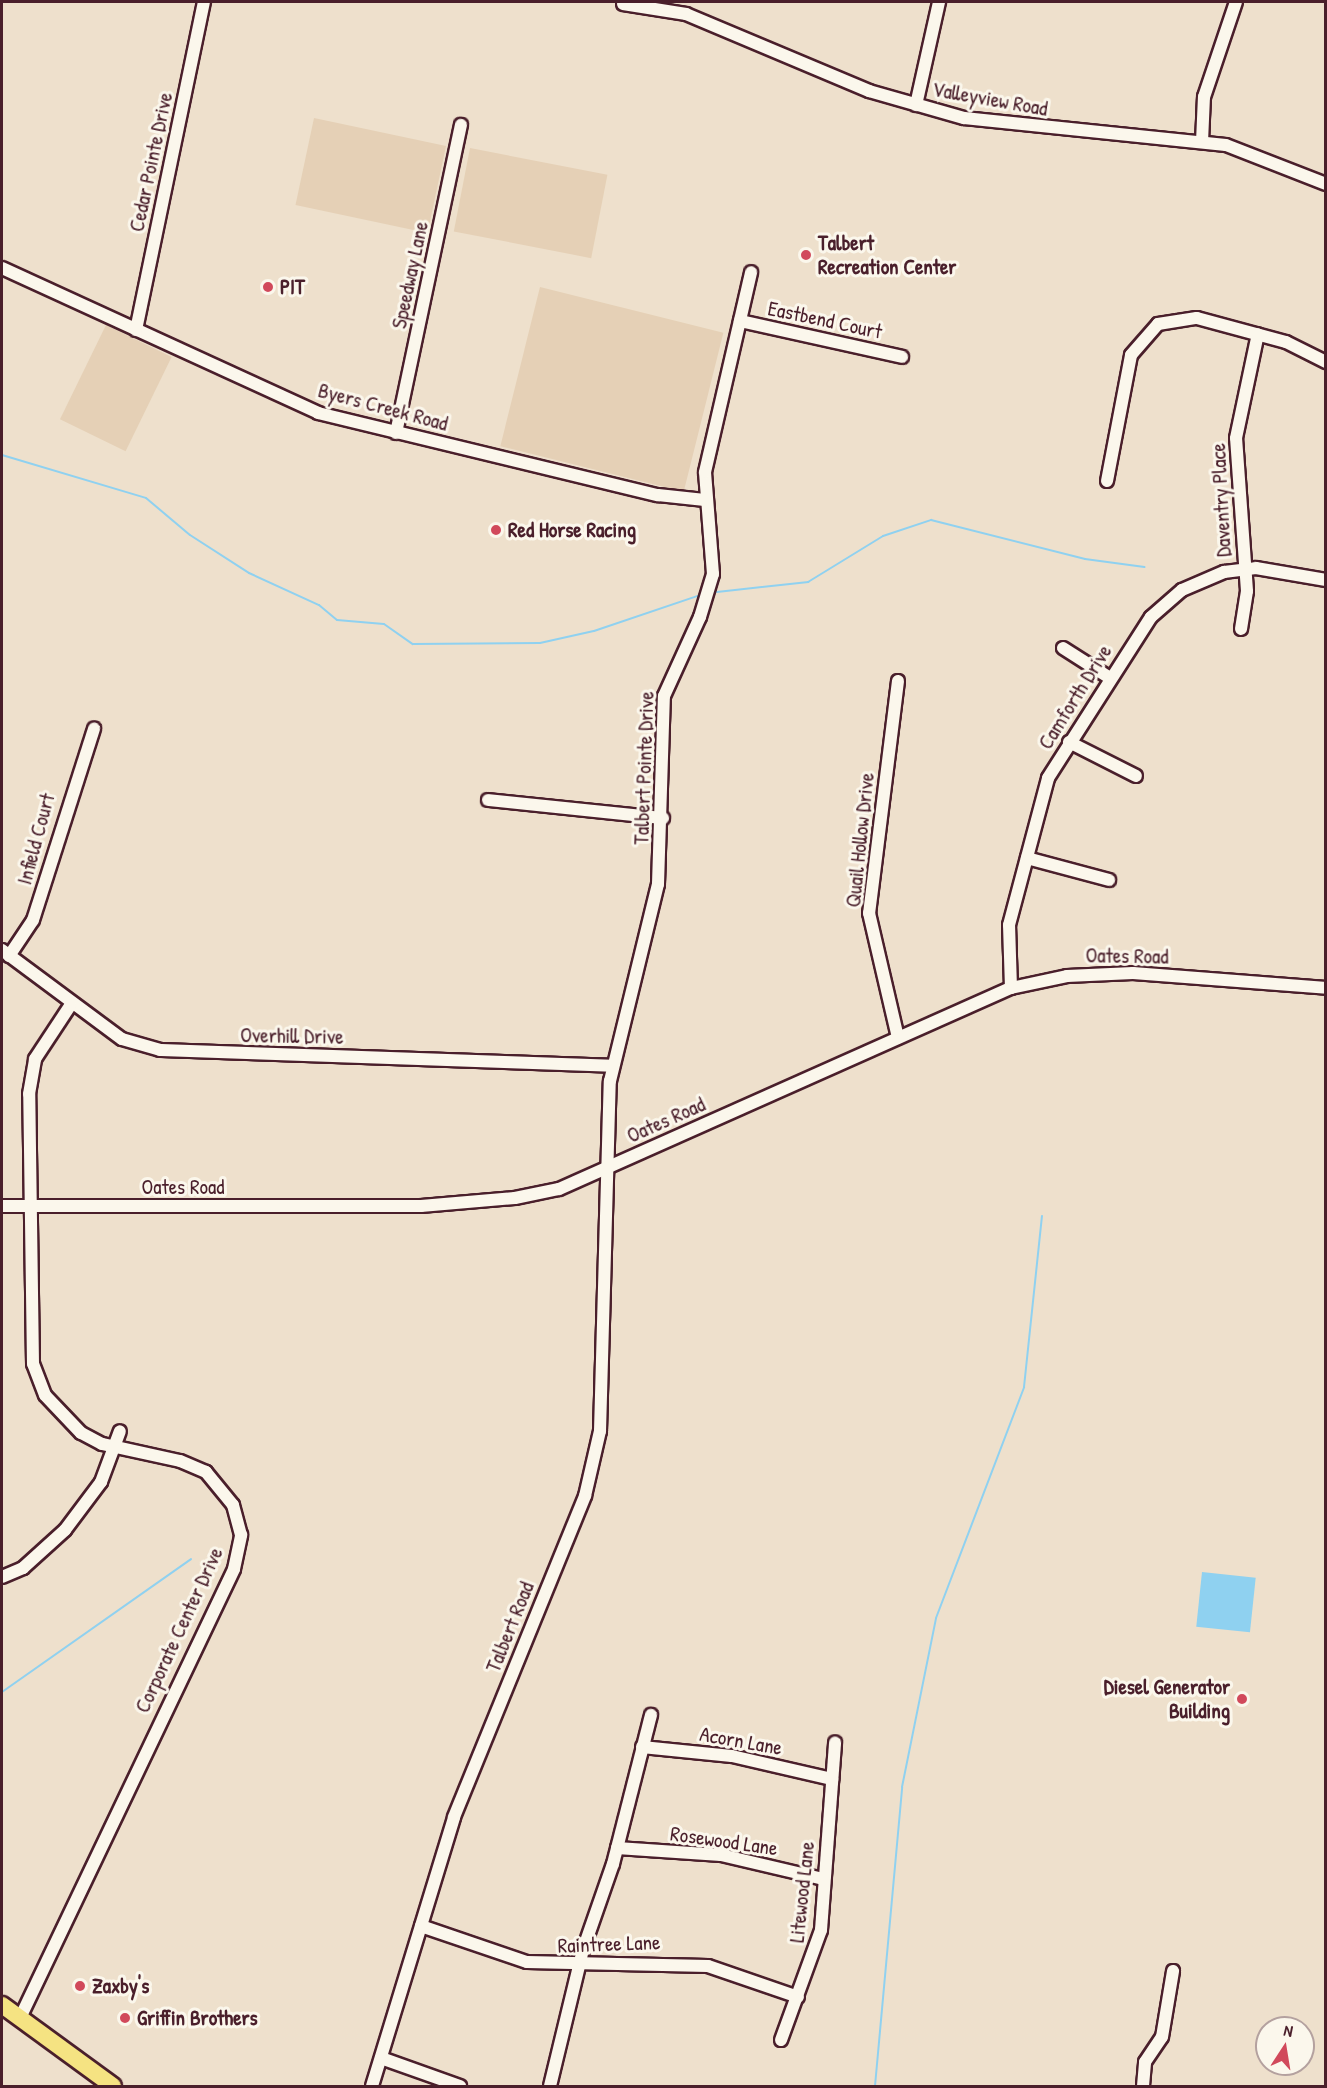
<!DOCTYPE html>
<style>
body{margin:0}
#map{position:relative;width:1327px;height:2088px;overflow:hidden;background:#eee0cc;font-family:"Patrick Hand",sans-serif}
div>[style]{position:absolute}
[style*='--x']{left:calc(var(--x)*1px);top:calc(var(--y)*1px);width:calc(var(--w)*1px);rotate:calc(var(--a)*1deg)}
.built>*{inset:0;background:#e5d0b6;transform-origin:0 0}
.water>*{inset:0;background:#8fd1f0;transform-origin:0 0}
.stream>*{height:2px;margin:-1px;padding:0 1px;transform-origin:1px;border-radius:1px;background:#8fd1f0}
.roads{filter:drop-shadow(2px 0 #4a1f2b) drop-shadow(-2px 0 #4a1f2b) drop-shadow(0 2px #4a1f2b) drop-shadow(0 -2px #4a1f2b)}
.minor>*{height:12px;margin:-6px;padding:0 6px;transform-origin:6px;border-radius:6px;background:#fbf7ec}
.major>*{height:16px;margin:-8px;padding:0 8px;transform-origin:8px;border-radius:8px;background:#f5e382}
.dots>*{width:16px;height:16px;translate:-50% -50%;box-sizing:border-box;border:3px solid #fbf7ec;border-radius:50%}
span{translate:-50% -50%;white-space:nowrap;text-align:center;line-height:1.15;-webkit-text-stroke:6px #fbf7ec;paint-order:stroke}
.street-label{font-size:21px;color:#4a1f2b}
.poi-label{font-size:21px;color:#4a1f2b;font-weight:700}
.left{translate:0 -50%;text-align:left}
.right{translate:-100% -50%;text-align:right}
.frame{position:absolute;inset:0;border:3px solid #4a1f2b;pointer-events:none}
.north{position:absolute;left:1255px;top:2016px;width:60px;height:60px;box-sizing:border-box;background:#fbf7ec;border:2px solid #b4a19f;border-radius:50%;rotate:12deg;font-size:16px;font-weight:700;line-height:24px;text-align:center;color:#4a1f2b}
.north::after{content:'';display:block;margin:auto;width:21px;height:27px;background:#d1495b;clip-path:polygon(50% 0,100% 100%,50% 72%,0 100%)}
</style>
<div id="map">
<div class="built">
<i style="left:314px;top:118px;width:135px;height:89px;rotate:12deg"></i>
<i style="left:470px;top:148px;width:140px;height:85px;rotate:11deg"></i>
<i style="left:540px;top:287px;width:189px;height:164px;rotate:14deg"></i>
<i style="left:106px;top:325px;width:73px;height:105px;rotate:26deg"></i>
</div>
<div class="water">
<i style="left:1202px;top:1572px;width:54px;height:55px;rotate:6deg"></i>
</div>
<div class="stream">
<i style="--x:2;--y:455;--w:150;--a:16.6"></i>
<i style="--x:146;--y:498;--w:57;--a:40.1"></i>
<i style="--x:190;--y:535;--w:70;--a:32.8"></i>
<i style="--x:249;--y:573;--w:77;--a:24.6"></i>
<i style="--x:319;--y:605;--w:23;--a:40"></i>
<i style="--x:337;--y:620;--w:47;--a:4.9"></i>
<i style="--x:384;--y:624;--w:35;--a:35"></i>
<i style="--x:413;--y:644;--w:127;--a:-0.5"></i>
<i style="--x:540;--y:643;--w:55;--a:-12.5"></i>
<i style="--x:594;--y:631;--w:115;--a:-18.7"></i>
<i style="--x:717;--y:592;--w:92;--a:-6.3"></i>
<i style="--x:808;--y:582;--w:88;--a:-31.5"></i>
<i style="--x:883;--y:536;--w:51;--a:-18.4"></i>
<i style="--x:931;--y:520;--w:159;--a:14.2"></i>
<i style="--x:1085;--y:559;--w:60;--a:7.7"></i>
<i style="--x:2;--y:1692;--w:231;--a:-35.1"></i>
<i style="--x:875;--y:2086;--w:300;--a:-84.8"></i>
<i style="--x:902;--y:1787;--w:172;--a:-78.6"></i>
<i style="--x:936;--y:1618;--w:247;--a:-69.1"></i>
<i style="--x:1024;--y:1387;--w:172;--a:-84"></i>
</div>
<div class="roads">
<div class="minor">
<i style="--x:623;--y:4;--w:64;--a:9"></i>
<i style="--x:686;--y:14;--w:199;--a:22.8"></i>
<i style="--x:869;--y:91;--w:99;--a:15.9"></i>
<i style="--x:964;--y:118;--w:263;--a:5.9"></i>
<i style="--x:1226;--y:145;--w:107;--a:21.3"></i>
<i style="--x:916;--y:105;--w:106;--a:-77.4"></i>
<i style="--x:1202;--y:142;--w:45;--a:-87.5"></i>
<i style="--x:1204;--y:97;--w:100;--a:-71.4"></i>
<i style="--x:2;--y:268;--w:348;--a:24.6"></i>
<i style="--x:318;--y:413;--w:350;--a:13.6"></i>
<i style="--x:658;--y:495;--w:47;--a:6.1"></i>
<i style="--x:740;--y:321;--w:166;--a:12.5"></i>
<i style="--x:136;--y:330;--w:335;--a:-78.3"></i>
<i style="--x:396;--y:433;--w:315;--a:-78.1"></i>
<i style="--x:1107;--y:481;--w:128;--a:-79.2"></i>
<i style="--x:1131;--y:355;--w:41;--a:-48.9"></i>
<i style="--x:1158;--y:324;--w:39;--a:-9"></i>
<i style="--x:1197;--y:318;--w:92;--a:15.1"></i>
<i style="--x:1286;--y:342;--w:45;--a:26.6"></i>
<i style="--x:1241;--y:629;--w:38;--a:-81"></i>
<i style="--x:1247;--y:591;--w:153;--a:-94.1"></i>
<i style="--x:1236;--y:438;--w:106;--a:-78.1"></i>
<i style="--x:1063;--y:648;--w:56;--a:32.6"></i>
<i style="--x:898;--y:681;--w:234;--a:97.1"></i>
<i style="--x:869;--y:913;--w:128;--a:76.9"></i>
<i style="--x:1069;--y:742;--w:75;--a:26.9"></i>
<i style="--x:488;--y:800;--w:176;--a:5.9"></i>
<i style="--x:1027;--y:858;--w:85;--a:15"></i>
<i style="--x:2;--y:950;--w:149;--a:36.6"></i>
<i style="--x:122;--y:1039;--w:40;--a:16"></i>
<i style="--x:160;--y:1050;--w:453;--a:2"></i>
<i style="--x:9;--y:956;--w:43;--a:-56.3"></i>
<i style="--x:33;--y:920;--w:201;--a:-72.3"></i>
<i style="--x:1011;--y:988;--w:63;--a:-91.8"></i>
<i style="--x:1009;--y:925;--w:152;--a:-75.1"></i>
<i style="--x:1048;--y:778;--w:191;--a:-57.4"></i>
<i style="--x:1151;--y:617;--w:41;--a:-41.1"></i>
<i style="--x:1182;--y:590;--w:46;--a:-23.2"></i>
<i style="--x:1224;--y:572;--w:32;--a:-7"></i>
<i style="--x:1256;--y:568;--w:71;--a:9.7"></i>
<i style="--x:2;--y:1206;--w:419;--a:0"></i>
<i style="--x:421;--y:1206;--w:94;--a:-4.9"></i>
<i style="--x:515;--y:1198;--w:45;--a:-11.6"></i>
<i style="--x:559;--y:1189;--w:495;--a:-24"></i>
<i style="--x:1011;--y:988;--w:57;--a:-12.1"></i>
<i style="--x:1067;--y:976;--w:66;--a:-2.6"></i>
<i style="--x:1133;--y:973;--w:194;--a:4.4"></i>
<i style="--x:2;--y:1577;--w:23;--a:-23"></i>
<i style="--x:23;--y:1568;--w:57;--a:-42.1"></i>
<i style="--x:65;--y:1530;--w:60;--a:-53.1"></i>
<i style="--x:101;--y:1482;--w:54;--a:-69.6"></i>
<i style="--x:642;--y:1747;--w:90;--a:5.7"></i>
<i style="--x:732;--y:1756;--w:103;--a:13"></i>
<i style="--x:617;--y:1848;--w:104;--a:3.9"></i>
<i style="--x:721;--y:1855;--w:105;--a:13.2"></i>
<i style="--x:421;--y:1926;--w:112;--a:18.8"></i>
<i style="--x:527;--y:1962;--w:181;--a:1.3"></i>
<i style="--x:708;--y:1966;--w:95;--a:19"></i>
<i style="--x:20;--y:2018;--w:497;--a:-64.5"></i>
<i style="--x:234;--y:1569;--w:35;--a:-78"></i>
<i style="--x:241;--y:1535;--w:31;--a:-105"></i>
<i style="--x:233;--y:1505;--w:43;--a:-129.3"></i>
<i style="--x:206;--y:1472;--w:28;--a:-157"></i>
<i style="--x:180;--y:1461;--w:80;--a:-167.7"></i>
<i style="--x:102;--y:1444;--w:24;--a:-152"></i>
<i style="--x:81;--y:1433;--w:52;--a:-133.5"></i>
<i style="--x:45;--y:1395;--w:33;--a:-111"></i>
<i style="--x:33;--y:1364;--w:270;--a:-90.8"></i>
<i style="--x:29;--y:1094;--w:36;--a:-80"></i>
<i style="--x:35;--y:1059;--w:64;--a:-56.6"></i>
<i style="--x:781;--y:2040;--w:117;--a:-70"></i>
<i style="--x:821;--y:1930;--w:188;--a:-85.7"></i>
<i style="--x:381;--y:2058;--w:84;--a:19.5"></i>
<i style="--x:372;--y:2086;--w:281;--a:-73"></i>
<i style="--x:454;--y:1817;--w:347;--a:-67.8"></i>
<i style="--x:585;--y:1496;--w:67;--a:-77"></i>
<i style="--x:600;--y:1431;--w:350;--a:-88.4"></i>
<i style="--x:610;--y:1081;--w:203;--a:-76.3"></i>
<i style="--x:658;--y:884;--w:188;--a:-88.2"></i>
<i style="--x:664;--y:696;--w:87;--a:-65.5"></i>
<i style="--x:700;--y:617;--w:45;--a:-73.2"></i>
<i style="--x:713;--y:574;--w:102;--a:-94.5"></i>
<i style="--x:705;--y:472;--w:205;--a:-77"></i>
<i style="--x:550;--y:2086;--w:140;--a:-76.4"></i>
<i style="--x:583;--y:1950;--w:91;--a:-70.8"></i>
<i style="--x:613;--y:1864;--w:154;--a:-75.7"></i>
<i style="--x:1143;--y:2086;--w:24;--a:-85"></i>
<i style="--x:1145;--y:2062;--w:30;--a:-56"></i>
<i style="--x:1162;--y:2037;--w:67;--a:-80.5"></i>
</div>
<div class="major">
<i style="--x:2;--y:2005;--w:137;--a:36.1"></i>
</div>
</div>
<div class="dots">
<i style="left:806px;top:255px;background:#d1495b"></i>
<i style="left:268px;top:287px;background:#d1495b"></i>
<i style="left:496px;top:530px;background:#d1495b"></i>
<i style="left:1242px;top:1699px;background:#d1495b"></i>
<i style="left:80px;top:1986px;background:#d1495b"></i>
<i style="left:125px;top:2018px;background:#d1495b"></i>
</div>
<div class="street-label">
<span style="left:990px;top:99px;rotate:10deg">Valleyview Road</span>
<span style="left:151px;top:162px;rotate:-78deg">Cedar Pointe Drive</span>
<span style="left:410px;top:275px;rotate:-78deg">Speedway Lane</span>
<span style="left:825px;top:320px;rotate:12deg">Eastbend Court</span>
<span style="left:383px;top:407px;rotate:15deg">Byers Creek Road</span>
<span style="left:1221px;top:500px;rotate:-93deg">Daventry Place</span>
<span style="left:1075px;top:697px;rotate:-58deg">Camforth Drive</span>
<span style="left:644px;top:768px;rotate:-88deg">Talbert Pointe Drive</span>
<span style="left:36px;top:839px;rotate:-75deg">Infield Court</span>
<span style="left:860px;top:840px;rotate:-84deg">Quail Hollow Drive</span>
<span style="left:1127px;top:956px;rotate:1deg">Oates Road</span>
<span style="left:292px;top:1036px;rotate:1deg">Overhill Drive</span>
<span style="left:666px;top:1120px;rotate:-24deg">Oates Road</span>
<span style="left:183px;top:1187px">Oates Road</span>
<span style="left:510px;top:1627px;rotate:-68deg">Talbert Road</span>
<span style="left:179px;top:1630px;rotate:-65deg">Corporate Center Drive</span>
<span style="left:741px;top:1741px;rotate:10deg">Acorn Lane</span>
<span style="left:724px;top:1841px;rotate:8deg">Rosewood Lane</span>
<span style="left:802px;top:1892px;rotate:-84deg">Litewood Lane</span>
<span style="left:609px;top:1944px;rotate:-2deg">Raintree Lane</span>
</div>
<div class="poi-label">
<span class="left" style="left:818px;top:255px">Talbert<br>Recreation Center</span>
<span class="left" style="left:280px;top:287px">PIT</span>
<span class="left" style="left:508px;top:530px">Red Horse Racing</span>
<span class="right" style="left:1230px;top:1699px">Diesel Generator<br>Building</span>
<span class="left" style="left:92px;top:1986px">Zaxby's</span>
<span class="left" style="left:137px;top:2018px">Griffin Brothers</span>
</div>
<div class="frame"></div>
<div class="north">N</div>
</div>
